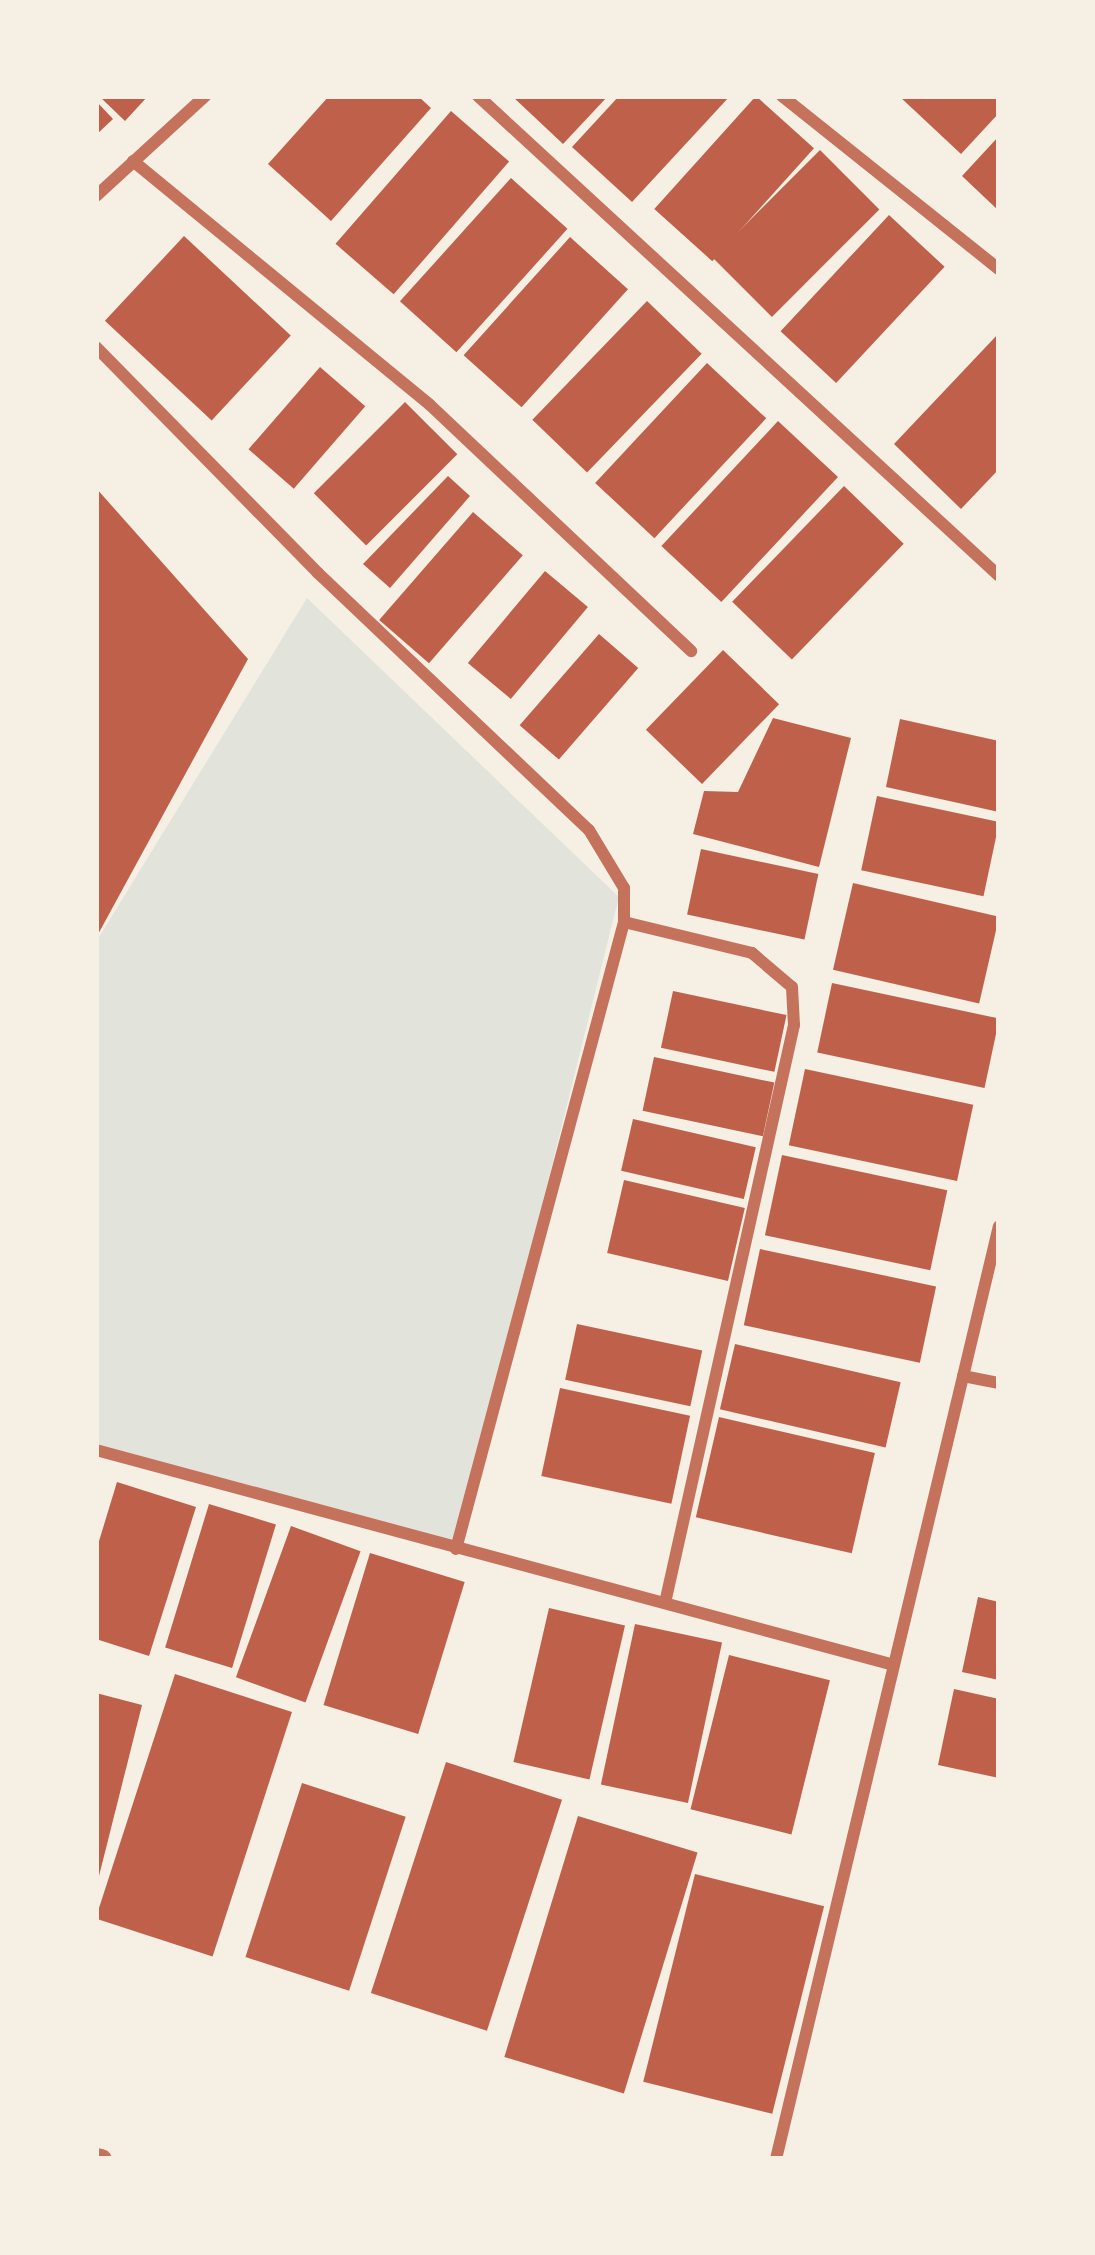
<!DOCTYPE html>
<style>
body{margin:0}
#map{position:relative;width:1095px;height:2255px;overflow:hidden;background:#f6efe4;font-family:"Crimson Pro",serif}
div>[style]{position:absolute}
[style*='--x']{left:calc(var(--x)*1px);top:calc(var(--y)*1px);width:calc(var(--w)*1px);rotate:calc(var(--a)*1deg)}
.green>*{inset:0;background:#e2e4dc}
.building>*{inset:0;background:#bf614a;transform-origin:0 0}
.minor>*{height:12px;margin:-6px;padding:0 6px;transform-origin:6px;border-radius:6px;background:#c5725c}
.tertiary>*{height:21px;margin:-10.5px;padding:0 10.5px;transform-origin:10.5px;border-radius:10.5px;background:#c5725c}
span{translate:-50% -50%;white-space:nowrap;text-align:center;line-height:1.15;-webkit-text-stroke:9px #f6efe4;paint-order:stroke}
.frame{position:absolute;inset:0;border:99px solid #f6efe4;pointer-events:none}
</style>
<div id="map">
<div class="green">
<i style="clip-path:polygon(307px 598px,619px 897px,456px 1549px,96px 1449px,96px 942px)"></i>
</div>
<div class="building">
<i style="clip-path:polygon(99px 96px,148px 96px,125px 121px)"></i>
<i style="clip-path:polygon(329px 96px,418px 96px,431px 108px,331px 221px,268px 164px)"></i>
<i style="clip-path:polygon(512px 96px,608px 96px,563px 144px)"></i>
<i style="clip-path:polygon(619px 96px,730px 96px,632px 202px,572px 147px)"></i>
<i style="left:756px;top:96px;width:78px;height:152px;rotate:42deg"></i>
<i style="clip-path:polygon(899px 96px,999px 96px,999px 113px,961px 154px)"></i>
<i style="clip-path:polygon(96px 101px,113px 119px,96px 135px)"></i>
<i style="left:451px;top:111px;width:77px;height:176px;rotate:41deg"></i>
<i style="clip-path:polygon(999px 136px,999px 211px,962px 176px)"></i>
<i style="left:820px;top:150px;width:84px;height:152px;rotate:45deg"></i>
<i style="left:511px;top:178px;width:76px;height:166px;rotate:42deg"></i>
<i style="left:889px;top:215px;width:76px;height:159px;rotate:43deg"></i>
<i style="left:184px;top:236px;width:146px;height:116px;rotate:43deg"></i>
<i style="left:570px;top:237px;width:78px;height:159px;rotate:42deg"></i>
<i style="left:647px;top:301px;width:76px;height:165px;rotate:44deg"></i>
<i style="clip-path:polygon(999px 333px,999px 469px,961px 509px,894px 444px)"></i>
<i style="left:707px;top:363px;width:81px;height:164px;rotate:43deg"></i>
<i style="left:320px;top:367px;width:60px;height:109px;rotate:41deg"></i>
<i style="left:405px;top:402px;width:74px;height:129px;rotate:45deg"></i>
<i style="left:778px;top:421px;width:82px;height:171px;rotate:43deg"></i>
<i style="clip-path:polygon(448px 476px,470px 496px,390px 588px,363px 564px)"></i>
<i style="left:844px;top:486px;width:83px;height:161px;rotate:44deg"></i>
<i style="clip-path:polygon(96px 488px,248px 659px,96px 938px)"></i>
<i style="left:473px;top:512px;width:66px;height:143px;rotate:41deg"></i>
<i style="left:545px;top:571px;width:56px;height:120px;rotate:40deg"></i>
<i style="left:599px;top:634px;width:52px;height:121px;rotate:41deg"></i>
<i style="left:723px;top:650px;width:78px;height:111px;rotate:44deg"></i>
<i style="clip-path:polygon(773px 718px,851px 738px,819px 867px,693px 834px,704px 791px,738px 792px)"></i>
<i style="clip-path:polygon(900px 719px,999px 741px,999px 812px,886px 787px)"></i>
<i style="left:877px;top:796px;width:125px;height:76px;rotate:12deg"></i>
<i style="left:701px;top:849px;width:120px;height:67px;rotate:12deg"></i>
<i style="left:853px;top:883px;width:150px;height:89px;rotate:13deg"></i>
<i style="left:832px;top:983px;width:171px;height:71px;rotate:12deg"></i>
<i style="left:673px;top:991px;width:116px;height:58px;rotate:12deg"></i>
<i style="left:654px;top:1057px;width:123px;height:55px;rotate:12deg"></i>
<i style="left:805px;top:1069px;width:172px;height:78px;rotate:12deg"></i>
<i style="left:633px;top:1119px;width:126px;height:53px;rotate:13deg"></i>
<i style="left:782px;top:1155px;width:169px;height:82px;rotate:12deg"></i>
<i style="left:624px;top:1180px;width:124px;height:75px;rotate:13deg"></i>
<i style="left:760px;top:1249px;width:180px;height:78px;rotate:12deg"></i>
<i style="left:577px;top:1324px;width:128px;height:57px;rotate:12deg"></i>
<i style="left:735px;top:1344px;width:170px;height:67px;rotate:13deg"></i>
<i style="left:560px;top:1388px;width:133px;height:90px;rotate:12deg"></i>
<i style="left:719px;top:1417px;width:160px;height:103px;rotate:13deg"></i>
<i style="clip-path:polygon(117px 1482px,196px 1507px,149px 1656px,96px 1639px,96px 1551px)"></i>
<i style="left:209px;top:1504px;width:70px;height:150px;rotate:17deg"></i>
<i style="left:291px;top:1526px;width:74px;height:161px;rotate:20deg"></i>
<i style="left:370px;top:1553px;width:99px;height:159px;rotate:17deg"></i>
<i style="clip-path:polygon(978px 1597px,999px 1602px,999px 1680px,962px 1672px)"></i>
<i style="left:549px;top:1608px;width:78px;height:158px;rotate:13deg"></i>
<i style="left:635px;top:1624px;width:89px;height:164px;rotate:12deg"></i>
<i style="left:729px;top:1655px;width:104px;height:159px;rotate:14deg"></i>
<i style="left:175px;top:1674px;width:123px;height:257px;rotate:18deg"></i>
<i style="clip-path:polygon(954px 1689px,999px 1699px,999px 1778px,938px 1765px)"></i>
<i style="clip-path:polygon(96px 1693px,142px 1705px,98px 1880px,96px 1880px)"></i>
<i style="left:446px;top:1762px;width:122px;height:243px;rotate:18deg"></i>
<i style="left:302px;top:1783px;width:109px;height:183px;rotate:18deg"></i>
<i style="left:578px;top:1816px;width:125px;height:252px;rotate:17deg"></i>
<i style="left:695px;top:1874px;width:133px;height:214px;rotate:14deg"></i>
</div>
<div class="minor">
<i style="--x:478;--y:96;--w:708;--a:42.65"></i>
<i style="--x:782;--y:96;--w:278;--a:38.6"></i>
<i style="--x:133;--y:161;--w:384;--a:39.4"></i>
<i style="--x:430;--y:405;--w:359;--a:43.3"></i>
<i style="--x:96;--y:196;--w:148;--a:-42.5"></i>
<i style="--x:96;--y:347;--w:317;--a:45.5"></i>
<i style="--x:318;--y:573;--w:373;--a:43.5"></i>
<i style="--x:589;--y:830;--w:68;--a:58.9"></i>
<i style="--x:624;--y:888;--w:34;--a:90"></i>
<i style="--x:624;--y:922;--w:649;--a:105"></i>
<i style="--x:624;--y:922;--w:132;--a:13.6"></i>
<i style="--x:752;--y:953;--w:52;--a:40.4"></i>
<i style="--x:792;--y:987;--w:38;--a:87"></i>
<i style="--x:794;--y:1025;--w:592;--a:102.58"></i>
<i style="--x:963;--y:1376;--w:37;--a:11"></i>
<i style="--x:96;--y:1450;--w:826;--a:15.08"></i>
<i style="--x:776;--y:2159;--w:959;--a:-76.56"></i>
</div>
<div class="tertiary">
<i style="--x:96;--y:2158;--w:5;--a:11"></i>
</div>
<div class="frame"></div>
</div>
